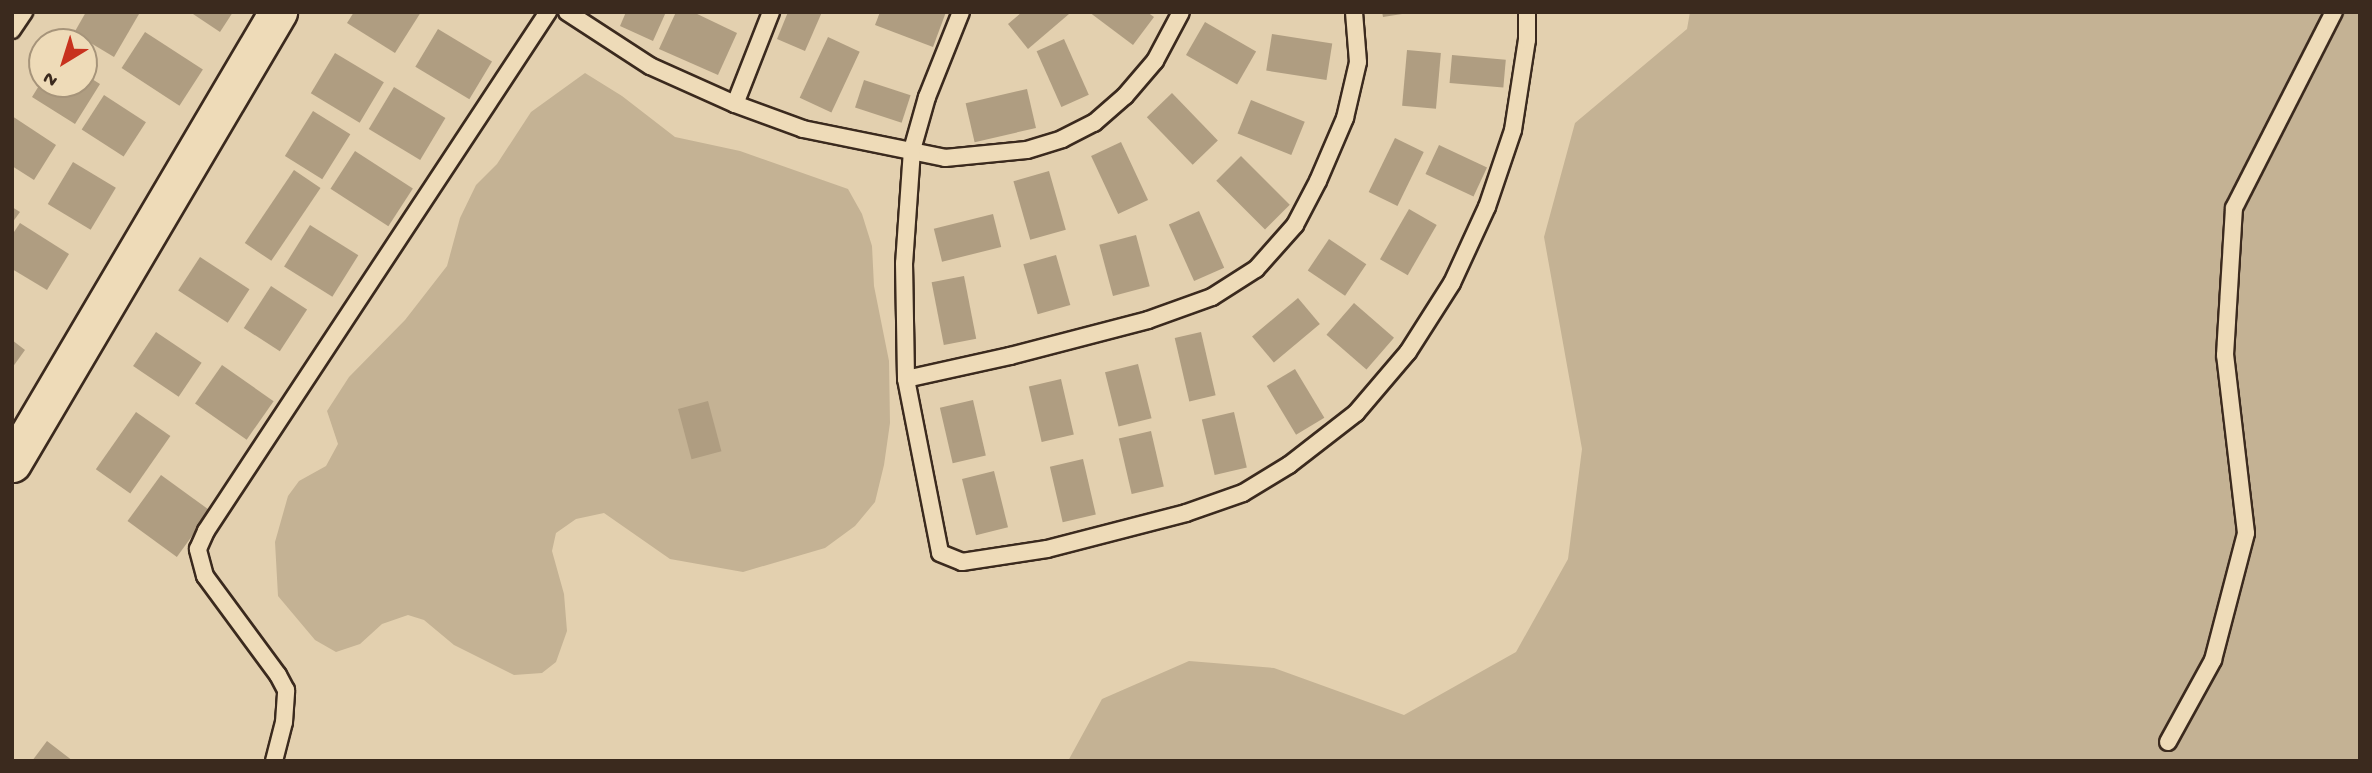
<!DOCTYPE html>
<style>
body{margin:0}
#map{position:relative;width:2372px;height:773px;overflow:hidden;background:#e3d0af;font-family:"Gochi Hand",sans-serif}
div>[style]{position:absolute}
[style*='--x']{left:calc(var(--x)*1px);top:calc(var(--y)*1px);width:calc(var(--w)*1px);rotate:calc(var(--a)*1deg)}
.green>*{inset:0;background:#c4b294}
.building>*{inset:0;background:#af9d81;transform-origin:0 0}
.roads{filter:drop-shadow(2px 0 #3b2a1e) drop-shadow(-2px 0 #3b2a1e) drop-shadow(0 2px #3b2a1e) drop-shadow(0 -2px #3b2a1e)}
.service>*{height:16px;margin:-8px;padding:0 8px;transform-origin:8px;border-radius:8px;background:#eedbb8}
.tertiary>*{height:37px;margin:-18.5px;padding:0 18.5px;transform-origin:18.5px;border-radius:18.5px;background:#eedbb8}
span{translate:-50% -50%;white-space:nowrap;text-align:center;line-height:1.15;-webkit-text-stroke:6px #eedbb8;paint-order:stroke}
.frame{position:absolute;inset:0;border:14px solid #3b2a1e;pointer-events:none}
.north{position:absolute;left:28px;top:28px;width:70px;height:70px;box-sizing:border-box;background:#eedbb8;border:2px solid #a6947a;border-radius:50%;rotate:218deg;font-size:19px;font-weight:700;line-height:28px;text-align:center;color:#3b2a1e}
.north::after{content:'';display:block;margin:auto;width:24px;height:32px;background:#c8321e;clip-path:polygon(50% 0,100% 100%,50% 72%,0 100%)}
</style>
<div id="map">
<div class="green">
<i style="clip-path:polygon(1690px 12px,2360px 12px,2360px 761px,1068px 761px,1102px 699px,1189px 661px,1274px 668px,1404px 715px,1516px 652px,1568px 559px,1582px 449px,1544px 237px,1575px 123px,1687px 29px)"></i>
<i style="clip-path:polygon(585px 73px,622px 96px,675px 137px,740px 151px,848px 189px,862px 214px,872px 246px,874px 286px,889px 361px,890px 423px,884px 465px,875px 502px,855px 526px,825px 548px,743px 572px,670px 559px,604px 513px,576px 519px,556px 533px,552px 551px,564px 594px,567px 631px,556px 662px,542px 673px,514px 675px,454px 645px,424px 620px,408px 615px,382px 624px,360px 644px,336px 652px,315px 640px,278px 596px,275px 542px,288px 496px,299px 481px,326px 466px,338px 444px,327px 411px,349px 377px,405px 320px,447px 266px,460px 218px,476px 185px,497px 164px,531px 112px)"></i>
</div>
<div class="building">
<i style="clip-path:polygon(86px 12px,136px 12px,139px 14px,114px 57px,74px 33px)"></i>
<i style="clip-path:polygon(190px 12px,233px 12px,220px 32px)"></i>
<i style="clip-path:polygon(354px 12px,421px 12px,395px 53px,347px 23px)"></i>
<i style="clip-path:polygon(626px 12px,666px 12px,653px 41px,620px 26px)"></i>
<i style="clip-path:polygon(676px 12px,693px 12px,737px 33px,718px 75px,659px 49px)"></i>
<i style="clip-path:polygon(788px 12px,822px 12px,805px 51px,777px 39px)"></i>
<i style="clip-path:polygon(880px 12px,946px 12px,933px 47px,875px 25px)"></i>
<i style="clip-path:polygon(1022px 12px,1067px 12px,1069px 14px,1028px 49px,1008px 24px)"></i>
<i style="clip-path:polygon(1089px 12px,1147px 12px,1154px 17px,1133px 45px)"></i>
<i style="clip-path:polygon(1382px 12px,1402px 12px,1402px 14px,1383px 17px)"></i>
<i style="left:1205px;top:22px;width:59px;height:38px;rotate:30deg"></i>
<i style="left:438px;top:29px;width:63px;height:44px;rotate:31deg"></i>
<i style="left:145px;top:32px;width:69px;height:43px;rotate:33deg"></i>
<i style="left:1272px;top:34px;width:61px;height:37px;rotate:9deg"></i>
<i style="left:828px;top:37px;width:35px;height:67px;rotate:25deg"></i>
<i style="left:1064px;top:39px;width:61px;height:30px;rotate:66deg"></i>
<i style="left:1407px;top:50px;width:34px;height:56px;rotate:5deg"></i>
<i style="left:335px;top:53px;width:57px;height:47px;rotate:31deg"></i>
<i style="left:1452px;top:55px;width:54px;height:28px;rotate:5deg"></i>
<i style="clip-path:polygon(84px 74px,100px 84px,75px 124px,32px 97px,40px 84px,84px 84px)"></i>
<i style="left:864px;top:80px;width:49px;height:29px;rotate:18deg"></i>
<i style="left:394px;top:87px;width:60px;height:49px;rotate:31deg"></i>
<i style="left:1027px;top:89px;width:40px;height:63px;rotate:77deg"></i>
<i style="left:1172px;top:93px;width:66px;height:35px;rotate:46deg"></i>
<i style="left:104px;top:95px;width:50px;height:41px;rotate:33deg"></i>
<i style="left:1251px;top:100px;width:58px;height:36px;rotate:22deg"></i>
<i style="left:313px;top:111px;width:44px;height:53px;rotate:32deg"></i>
<i style="clip-path:polygon(12px 116px,56px 145px,34px 180px,12px 166px)"></i>
<i style="left:1395px;top:138px;width:32px;height:60px;rotate:26deg"></i>
<i style="left:1121px;top:142px;width:64px;height:33px;rotate:65deg"></i>
<i style="left:1439px;top:145px;width:53px;height:32px;rotate:25deg"></i>
<i style="left:355px;top:151px;width:69px;height:45px;rotate:33deg"></i>
<i style="left:1241px;top:156px;width:69px;height:35px;rotate:45deg"></i>
<i style="left:73px;top:162px;width:50px;height:49px;rotate:31deg"></i>
<i style="left:294px;top:170px;width:32px;height:88px;rotate:34deg"></i>
<i style="left:1049px;top:171px;width:61px;height:37px;rotate:74deg"></i>
<i style="clip-path:polygon(12px 207px,20px 212px,12px 223px)"></i>
<i style="left:1409px;top:209px;width:32px;height:58px;rotate:30deg"></i>
<i style="left:1199px;top:211px;width:62px;height:33px;rotate:66deg"></i>
<i style="left:993px;top:214px;width:34px;height:61px;rotate:76deg"></i>
<i style="clip-path:polygon(20px 223px,69px 254px,47px 290px,12px 269px,12px 235px)"></i>
<i style="left:310px;top:225px;width:57px;height:49px;rotate:32deg"></i>
<i style="left:1136px;top:235px;width:53px;height:38px;rotate:75deg"></i>
<i style="left:1329px;top:239px;width:45px;height:38px;rotate:34deg"></i>
<i style="left:1056px;top:255px;width:52px;height:34px;rotate:74deg"></i>
<i style="left:200px;top:257px;width:59px;height:40px;rotate:33deg"></i>
<i style="left:964px;top:276px;width:64px;height:33px;rotate:79deg"></i>
<i style="left:271px;top:286px;width:43px;height:50px;rotate:33deg"></i>
<i style="left:1298px;top:298px;width:34px;height:60px;rotate:50deg"></i>
<i style="left:1354px;top:303px;width:53px;height:42px;rotate:41deg"></i>
<i style="left:156px;top:332px;width:55px;height:41px;rotate:34deg"></i>
<i style="left:1201px;top:332px;width:65px;height:27px;rotate:77deg"></i>
<i style="clip-path:polygon(12px 340px,25px 350px,12px 368px)"></i>
<i style="left:1138px;top:364px;width:56px;height:34px;rotate:76deg"></i>
<i style="left:222px;top:365px;width:63px;height:47px;rotate:35deg"></i>
<i style="left:1295px;top:369px;width:57px;height:33px;rotate:59deg"></i>
<i style="left:1061px;top:379px;width:57px;height:33px;rotate:77deg"></i>
<i style="left:973px;top:400px;width:57px;height:34px;rotate:77deg"></i>
<i style="left:708px;top:401px;width:52px;height:31px;rotate:75deg"></i>
<i style="left:136px;top:412px;width:42px;height:70px;rotate:35deg"></i>
<i style="left:1234px;top:412px;width:57px;height:33px;rotate:77deg"></i>
<i style="left:1151px;top:431px;width:57px;height:33px;rotate:77deg"></i>
<i style="left:1083px;top:459px;width:57px;height:34px;rotate:77deg"></i>
<i style="left:994px;top:471px;width:58px;height:33px;rotate:76deg"></i>
<i style="left:161px;top:475px;width:61px;height:57px;rotate:36deg"></i>
<i style="clip-path:polygon(47px 741px,73px 761px,32px 761px)"></i>
</div>
<div class="roads">
<div class="service">
<i style="--x:567;--y:12;--w:99;--a:33"></i>
<i style="--x:650;--y:66;--w:93;--a:24.1"></i>
<i style="--x:735;--y:104;--w:72;--a:20.2"></i>
<i style="--x:803;--y:129;--w:145;--a:11.5"></i>
<i style="--x:945;--y:158;--w:82;--a:-5.6"></i>
<i style="--x:1027;--y:150;--w:37;--a:-17"></i>
<i style="--x:1062;--y:139;--w:36;--a:-27"></i>
<i style="--x:1094;--y:123;--w:41;--a:-41.1"></i>
<i style="--x:1125;--y:96;--w:46;--a:-49.4"></i>
<i style="--x:1155;--y:61;--w:55;--a:-62"></i>
<i style="--x:961;--y:12;--w:92;--a:111.8"></i>
<i style="--x:927;--y:97;--w:55;--a:105.8"></i>
<i style="--x:912;--y:150;--w:113;--a:94"></i>
<i style="--x:904;--y:263;--w:116;--a:89"></i>
<i style="--x:906;--y:379;--w:177;--a:78.9"></i>
<i style="--x:940;--y:553;--w:24;--a:22"></i>
<i style="--x:962;--y:562;--w:86;--a:-8.7"></i>
<i style="--x:1047;--y:549;--w:144;--a:-14.5"></i>
<i style="--x:1186;--y:513;--w:60;--a:-19.3"></i>
<i style="--x:1243;--y:493;--w:54;--a:-31.3"></i>
<i style="--x:1289;--y:465;--w:85;--a:-37.8"></i>
<i style="--x:1356;--y:413;--w:80;--a:-49.6"></i>
<i style="--x:1408;--y:352;--w:82;--a:-57.5"></i>
<i style="--x:1452;--y:283;--w:84;--a:-65.3"></i>
<i style="--x:1487;--y:207;--w:81;--a:-71.3"></i>
<i style="--x:1513;--y:130;--w:91;--a:-81.2"></i>
<i style="--x:1527;--y:40;--w:28;--a:-90"></i>
<i style="--x:12;--y:30;--w:22;--a:-56"></i>
<i style="--x:735;--y:104;--w:99;--a:-68.6"></i>
<i style="--x:906;--y:379;--w:107;--a:-12.5"></i>
<i style="--x:1010;--y:356;--w:143;--a:-14.6"></i>
<i style="--x:1148;--y:320;--w:68;--a:-19.8"></i>
<i style="--x:1212;--y:297;--w:52;--a:-32.5"></i>
<i style="--x:1256;--y:269;--w:59;--a:-48.4"></i>
<i style="--x:1295;--y:225;--w:50;--a:-62.4"></i>
<i style="--x:1318;--y:181;--w:69;--a:-66.8"></i>
<i style="--x:1345;--y:118;--w:57;--a:-76.9"></i>
<i style="--x:1358;--y:62;--w:50;--a:-94.6"></i>
<i style="--x:2168;--y:742;--w:94;--a:-61.2"></i>
<i style="--x:2213;--y:660;--w:131;--a:-75.4"></i>
<i style="--x:2246;--y:533;--w:179;--a:-96.7"></i>
<i style="--x:2225;--y:355;--w:147;--a:-86.5"></i>
<i style="--x:2234;--y:208;--w:220;--a:-63"></i>
<i style="--x:274;--y:761;--w:40;--a:-75.6"></i>
<i style="--x:284;--y:722;--w:32;--a:-86"></i>
<i style="--x:286;--y:690;--w:17;--a:-118"></i>
<i style="--x:278;--y:675;--w:123;--a:-126.4"></i>
<i style="--x:205;--y:576;--w:28;--a:-105"></i>
<i style="--x:198;--y:549;--w:20;--a:-66"></i>
<i style="--x:206;--y:531;--w:622;--a:-56.62"></i>
</div>
<div class="tertiary">
<i style="--x:12;--y:463;--w:524;--a:-59.47"></i>
</div>
</div>
<div class="frame"></div>
<div class="north">N</div>
</div>
